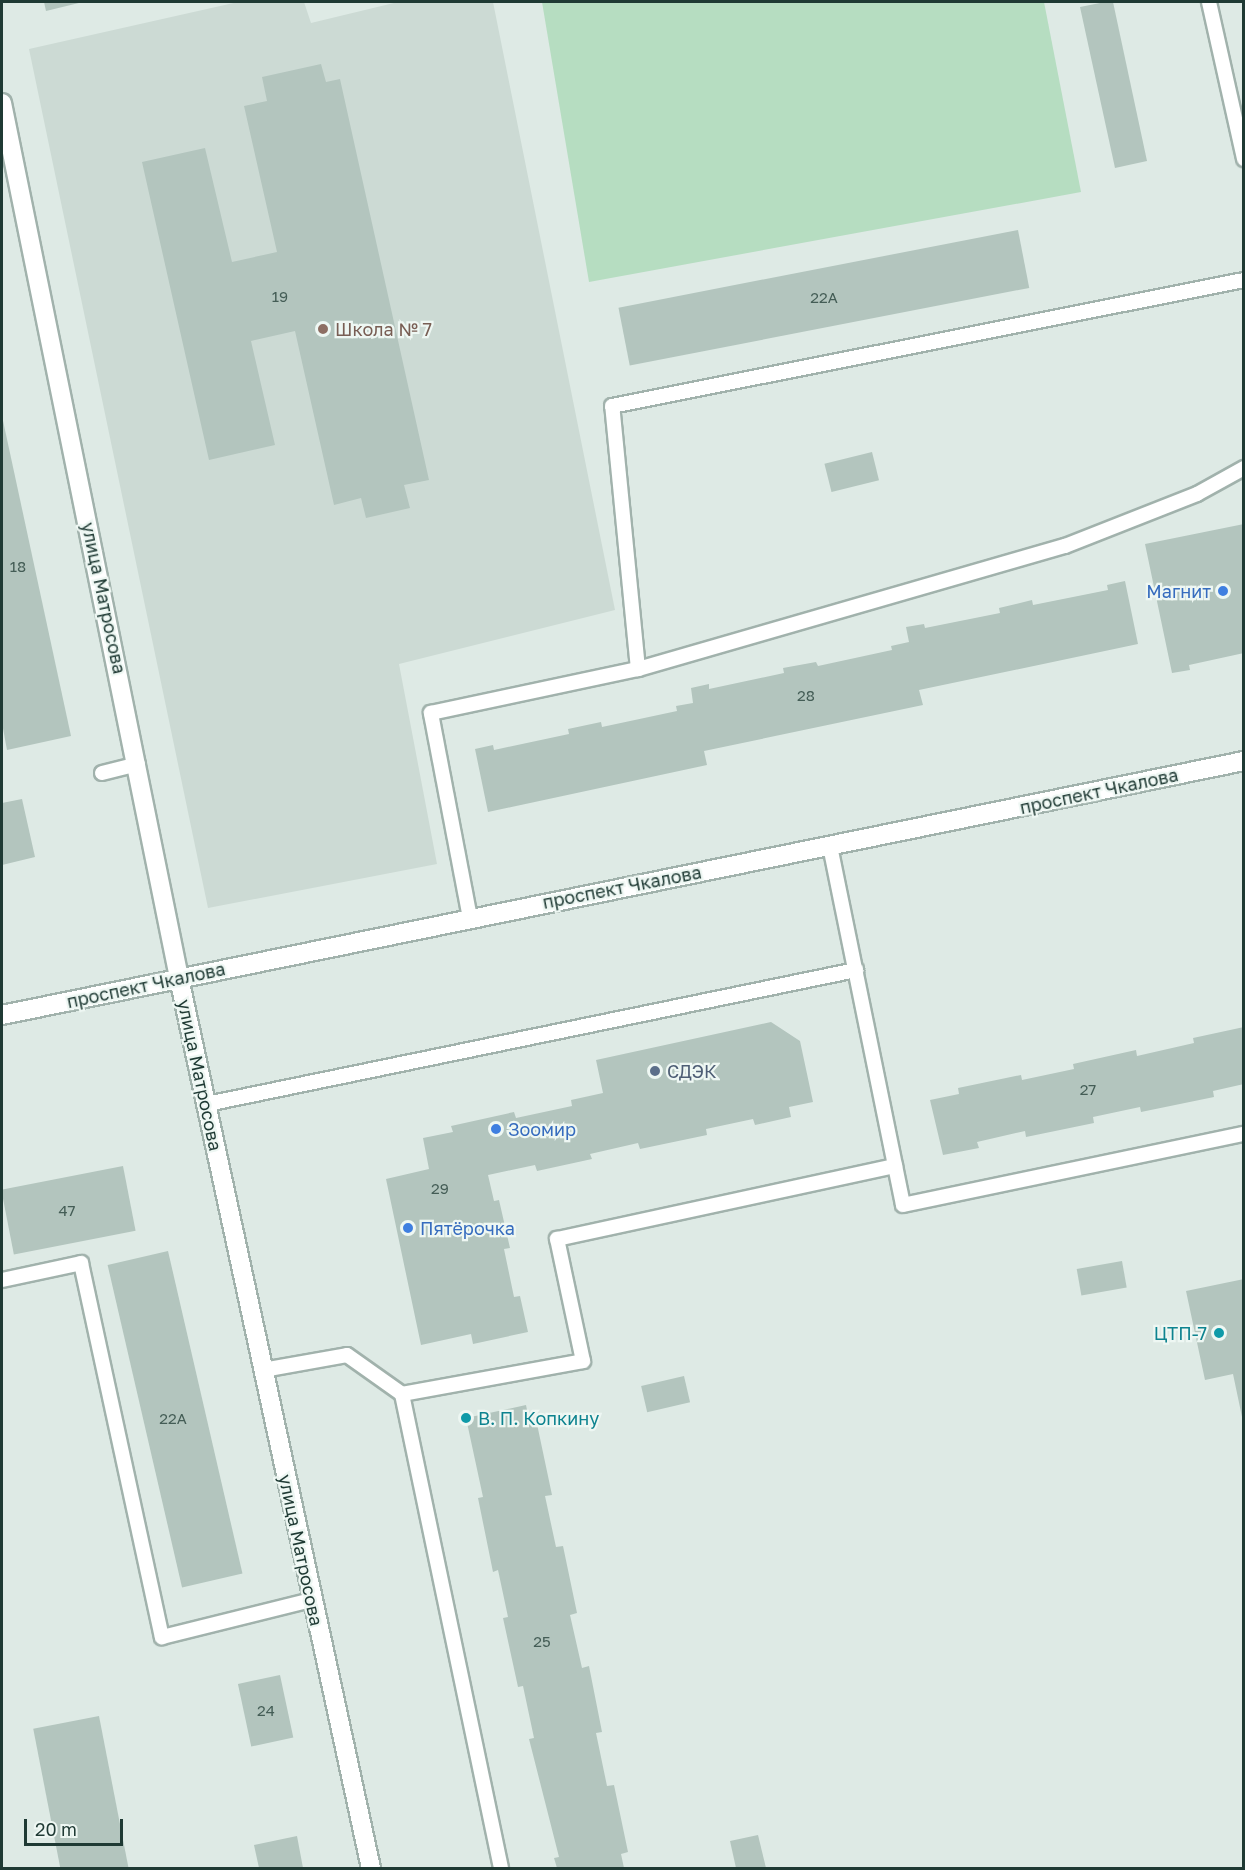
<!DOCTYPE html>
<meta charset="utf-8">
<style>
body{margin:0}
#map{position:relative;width:1245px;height:1870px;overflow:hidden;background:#deeae5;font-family:"Golos Text",sans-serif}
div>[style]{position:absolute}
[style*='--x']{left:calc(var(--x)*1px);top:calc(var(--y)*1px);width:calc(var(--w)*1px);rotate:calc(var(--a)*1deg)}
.built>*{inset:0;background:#ccdad4}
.green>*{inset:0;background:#b6ddc1}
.building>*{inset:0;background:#b3c5be;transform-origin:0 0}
.roads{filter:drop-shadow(2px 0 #a1b2ac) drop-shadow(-2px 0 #a1b2ac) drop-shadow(0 2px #a1b2ac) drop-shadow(0 -2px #a1b2ac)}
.service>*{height:14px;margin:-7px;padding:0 7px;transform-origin:7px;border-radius:7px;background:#fff}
.minor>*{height:18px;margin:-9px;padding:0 9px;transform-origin:9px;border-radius:9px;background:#fff}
.secondary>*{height:18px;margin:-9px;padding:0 9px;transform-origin:9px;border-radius:9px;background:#fff}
.dots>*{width:16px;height:16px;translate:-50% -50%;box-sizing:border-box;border:3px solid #eef7f3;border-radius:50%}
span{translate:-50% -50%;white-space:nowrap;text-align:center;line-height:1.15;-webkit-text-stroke:4.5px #eef7f3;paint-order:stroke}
.number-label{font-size:15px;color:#445d56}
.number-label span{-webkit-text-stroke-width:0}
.education-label{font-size:18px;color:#785e54}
.left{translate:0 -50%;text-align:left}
.shop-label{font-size:18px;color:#366cbe}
.right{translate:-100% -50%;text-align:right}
.street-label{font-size:18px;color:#1f3a34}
.service-label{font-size:18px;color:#4e5e75}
.culture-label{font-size:18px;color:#0d838f}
.frame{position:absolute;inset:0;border:3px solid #1f3a34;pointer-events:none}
.scale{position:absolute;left:24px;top:1819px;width:99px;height:27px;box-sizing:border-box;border:3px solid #1f3a34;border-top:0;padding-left:8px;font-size:18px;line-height:21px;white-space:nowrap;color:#1f3a34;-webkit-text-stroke:4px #eef7f3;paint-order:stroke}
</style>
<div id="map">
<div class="built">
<i style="clip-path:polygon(238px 2px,304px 2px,311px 23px,398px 2px,493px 2px,615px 610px,399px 664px,437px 864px,208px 908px,29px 49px)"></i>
</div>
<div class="green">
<i style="clip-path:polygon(542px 2px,1044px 2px,1081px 192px,589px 282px)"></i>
</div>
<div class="building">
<i style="clip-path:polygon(44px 2px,83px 2px,46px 11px)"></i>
<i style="clip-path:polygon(1105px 2px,1113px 2px,1147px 161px,1115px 168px,1080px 7px)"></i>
<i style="clip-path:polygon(321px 64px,326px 82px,340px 79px,429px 480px,404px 485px,410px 508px,366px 518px,361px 498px,334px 505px,295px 331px,251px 341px,275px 445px,209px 460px,142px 162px,205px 148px,232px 262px,277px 252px,244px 106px,267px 101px,262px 77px)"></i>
<i style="left:1018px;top:230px;width:59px;height:407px;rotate:79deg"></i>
<i style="clip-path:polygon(2px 416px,71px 736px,7px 750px,2px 723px)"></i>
<i style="left:872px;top:452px;width:29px;height:49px;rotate:76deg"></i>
<i style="clip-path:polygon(1244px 524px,1244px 653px,1189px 665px,1190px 670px,1172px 673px,1145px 544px)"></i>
<i style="clip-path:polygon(1125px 581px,1138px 644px,919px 690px,923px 705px,704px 751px,707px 765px,488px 812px,475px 749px,493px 745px,494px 750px,569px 734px,568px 729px,601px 722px,602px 727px,677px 711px,676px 706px,693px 703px,691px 688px,709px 684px,709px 689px,784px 673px,783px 668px,816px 662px,818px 666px,892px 650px,891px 646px,909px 642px,906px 627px,924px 624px,925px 628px,1000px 613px,999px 608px,1032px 600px,1033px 605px,1108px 590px,1107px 585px)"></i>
<i style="clip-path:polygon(22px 799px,35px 857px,2px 865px,2px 803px)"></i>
<i style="clip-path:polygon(771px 1022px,800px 1041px,813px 1102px,789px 1107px,791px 1117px,755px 1125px,753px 1119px,706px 1129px,707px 1135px,640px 1149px,638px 1143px,590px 1154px,592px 1159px,537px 1171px,535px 1165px,488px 1175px,494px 1201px,499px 1200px,510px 1248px,504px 1249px,514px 1297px,520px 1296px,528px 1332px,473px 1344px,471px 1334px,421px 1345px,386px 1179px,429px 1169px,423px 1138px,453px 1132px,451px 1126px,514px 1112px,516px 1118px,572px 1106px,571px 1100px,603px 1093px,596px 1060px)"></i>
<i style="clip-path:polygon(1244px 1027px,1244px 1084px,1213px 1091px,1214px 1097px,1141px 1112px,1140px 1107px,1093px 1117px,1094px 1123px,1026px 1137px,1025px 1131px,977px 1142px,979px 1148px,943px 1155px,930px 1100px,959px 1094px,958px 1088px,1021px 1075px,1022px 1080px,1074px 1069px,1073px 1064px,1136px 1050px,1137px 1056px,1194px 1043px,1193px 1038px)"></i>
<i style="left:123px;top:1166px;width:66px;height:124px;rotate:79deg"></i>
<i style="left:168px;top:1251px;width:331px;height:62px;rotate:77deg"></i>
<i style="left:1122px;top:1261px;width:27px;height:46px;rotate:80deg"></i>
<i style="clip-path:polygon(1244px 1279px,1244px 1417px,1242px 1417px,1233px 1374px,1205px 1380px,1186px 1291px)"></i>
<i style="left:684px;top:1376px;width:27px;height:44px;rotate:77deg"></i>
<i style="clip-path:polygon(526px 1405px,530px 1425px,537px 1424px,552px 1495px,545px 1496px,556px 1547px,563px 1546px,577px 1613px,570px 1615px,582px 1668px,589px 1666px,602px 1732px,596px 1733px,607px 1786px,614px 1785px,628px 1852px,621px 1854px,624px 1868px,557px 1868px,554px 1858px,559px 1857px,529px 1739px,534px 1738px,523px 1686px,518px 1687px,503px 1618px,508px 1617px,498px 1570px,493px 1572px,478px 1498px,483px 1497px,466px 1418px)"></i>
<i style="left:280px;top:1675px;width:64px;height:43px;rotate:78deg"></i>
<i style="left:99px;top:1716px;width:155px;height:67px;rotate:79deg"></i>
<i style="clip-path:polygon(758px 1835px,766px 1868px,736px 1868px,730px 1841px)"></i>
<i style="clip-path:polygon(297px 1836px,303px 1868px,259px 1868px,254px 1845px)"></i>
</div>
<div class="roads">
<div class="service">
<i style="--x:1209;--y:2;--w:161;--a:77.4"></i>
<i style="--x:638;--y:669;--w:264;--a:-95.6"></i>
<i style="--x:612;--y:406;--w:644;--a:-11.28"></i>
<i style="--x:102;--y:773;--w:37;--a:-14"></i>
<i style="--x:830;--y:846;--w:366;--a:78.5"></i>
<i style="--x:903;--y:1205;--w:348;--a:-11.8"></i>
<i style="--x:470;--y:918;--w:209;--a:-100.8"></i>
<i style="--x:431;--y:713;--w:212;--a:-12"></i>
<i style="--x:638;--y:669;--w:444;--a:-16.1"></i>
<i style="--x:1065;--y:546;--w:142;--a:-21.5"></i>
<i style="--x:1197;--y:494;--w:54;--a:-29"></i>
<i style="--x:207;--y:1104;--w:663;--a:-11.67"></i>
<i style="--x:2;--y:1280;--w:81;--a:-12.1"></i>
<i style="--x:81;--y:1263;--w:383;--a:77.8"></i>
<i style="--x:162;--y:1637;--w:154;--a:-13.9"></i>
<i style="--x:263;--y:1370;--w:85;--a:-10.1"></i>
<i style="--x:347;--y:1355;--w:67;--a:35.3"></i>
<i style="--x:501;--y:1868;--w:484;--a:-101.8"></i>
<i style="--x:402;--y:1394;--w:184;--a:-10.3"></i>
<i style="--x:583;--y:1361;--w:125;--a:-102"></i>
<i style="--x:557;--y:1239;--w:346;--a:-12.2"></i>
</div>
<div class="minor">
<i style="--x:2;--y:103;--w:893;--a:78.56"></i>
<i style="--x:179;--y:978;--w:910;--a:77.83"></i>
</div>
<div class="secondary">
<i style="--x:2;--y:1015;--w:1268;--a:-11.56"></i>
</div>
</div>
<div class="dots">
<i style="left:323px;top:329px;background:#8d6e63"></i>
<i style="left:1223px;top:591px;background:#3f7fe0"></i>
<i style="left:655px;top:1071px;background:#5c6f8a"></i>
<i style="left:496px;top:1129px;background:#3f7fe0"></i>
<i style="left:408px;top:1228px;background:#3f7fe0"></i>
<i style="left:1219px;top:1333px;background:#0f9aa8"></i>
<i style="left:466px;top:1418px;background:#0f9aa8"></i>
</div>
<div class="number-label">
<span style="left:280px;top:297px">19</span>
<span style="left:824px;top:298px">22А</span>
<span style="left:18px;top:567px">18</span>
<span style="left:806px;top:696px">28</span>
<span style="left:1088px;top:1090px">27</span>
<span style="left:440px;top:1189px">29</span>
<span style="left:67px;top:1211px">47</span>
<span style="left:173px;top:1419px">22А</span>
<span style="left:542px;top:1642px">25</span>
<span style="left:266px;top:1711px">24</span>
</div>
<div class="education-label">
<span class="left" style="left:335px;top:329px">Школа № 7</span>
</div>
<div class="shop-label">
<span class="right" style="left:1211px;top:591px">Магнит</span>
<span class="left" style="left:508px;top:1129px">Зоомир</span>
<span class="left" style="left:420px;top:1228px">Пятёрочка</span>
</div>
<div class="street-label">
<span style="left:104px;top:598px;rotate:78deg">улица Матросова</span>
<span style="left:1099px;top:791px;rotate:-12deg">проспект Чкалова</span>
<span style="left:622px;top:887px;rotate:-11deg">проспект Чкалова</span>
<span style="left:146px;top:985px;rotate:-12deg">проспект Чкалова</span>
<span style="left:200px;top:1075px;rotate:78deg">улица Матросова</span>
<span style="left:301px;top:1550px;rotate:78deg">улица Матросова</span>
</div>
<div class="service-label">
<span class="left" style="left:667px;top:1071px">СДЭК</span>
</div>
<div class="culture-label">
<span class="right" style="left:1207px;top:1333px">ЦТП-7</span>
<span class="left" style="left:478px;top:1418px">В. П. Копкину</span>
</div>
<div class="frame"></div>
<div class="scale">20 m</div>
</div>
